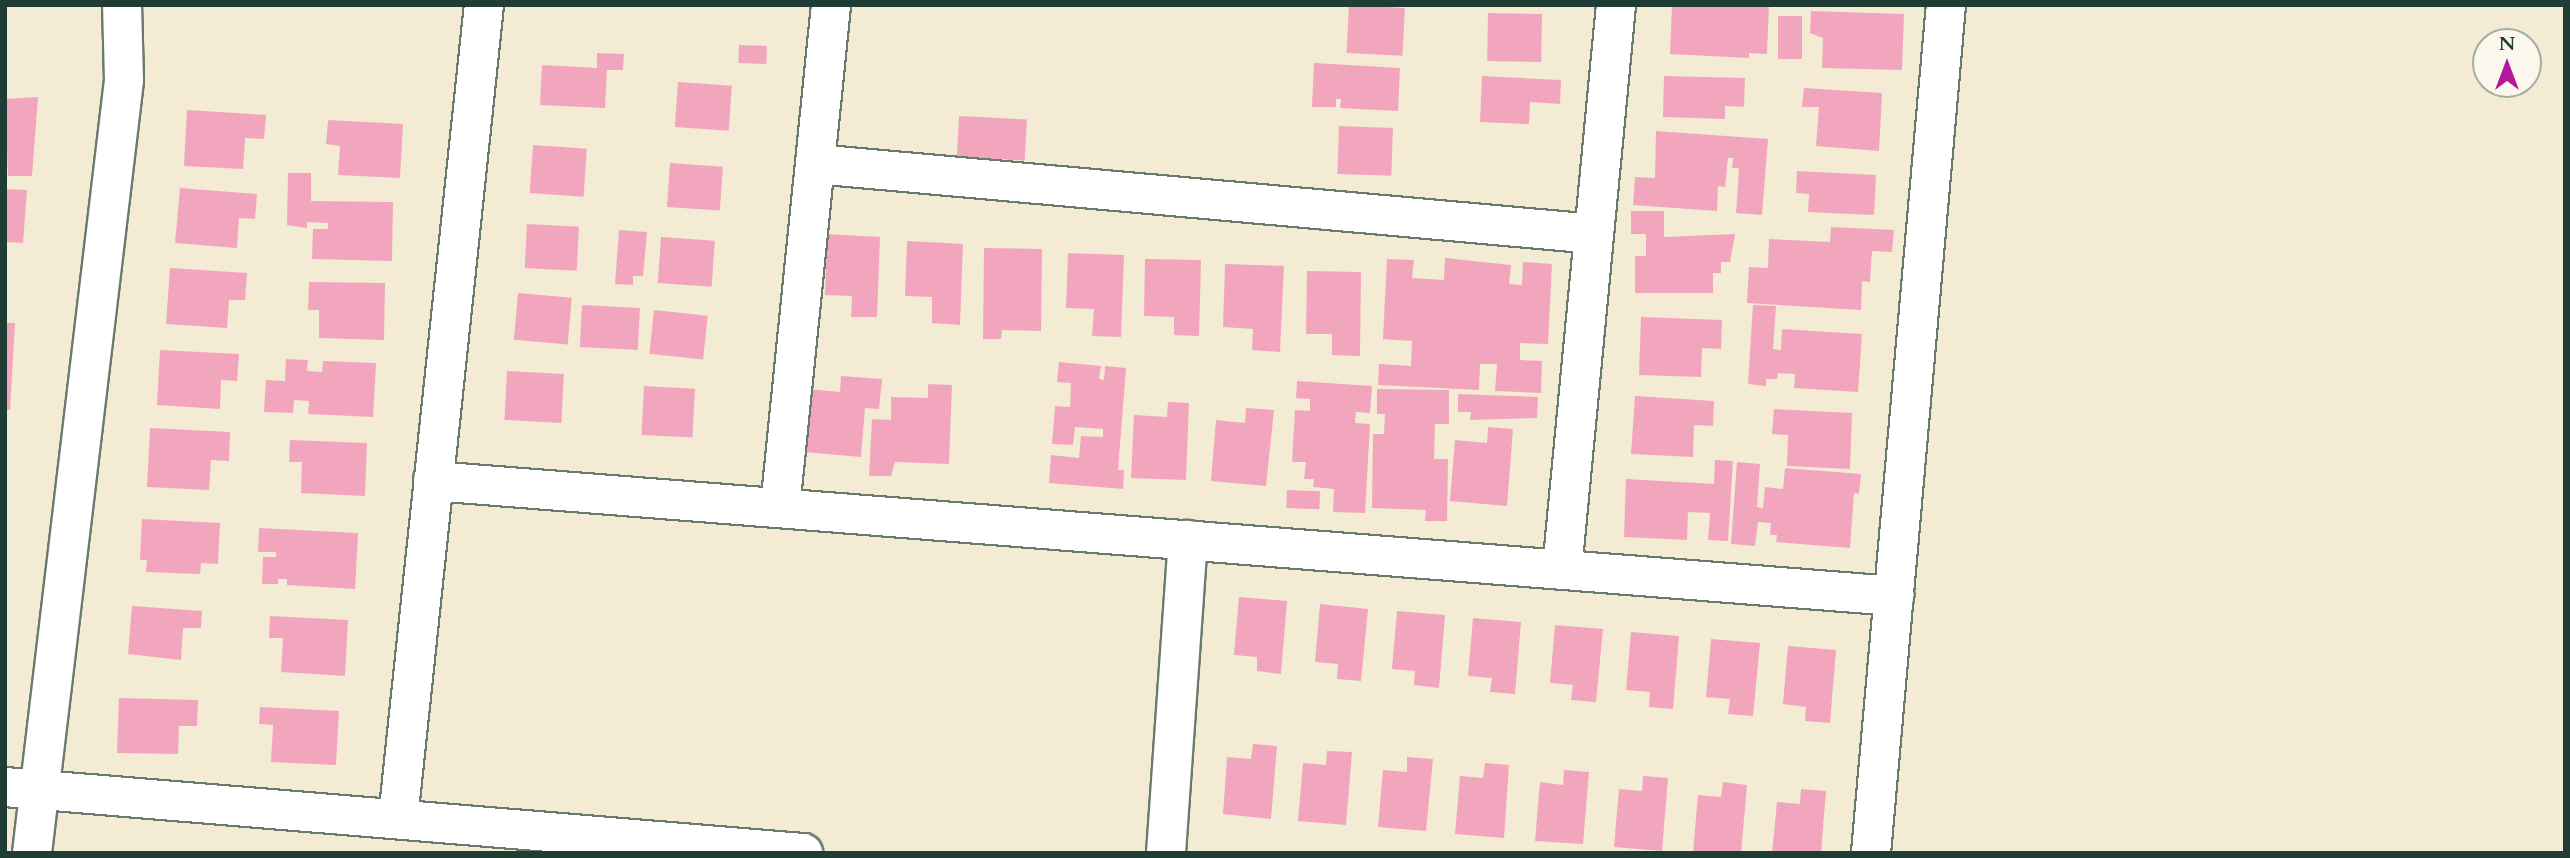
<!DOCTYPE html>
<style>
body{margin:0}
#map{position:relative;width:2570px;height:858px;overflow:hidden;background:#f4ebd5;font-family:Cardo,serif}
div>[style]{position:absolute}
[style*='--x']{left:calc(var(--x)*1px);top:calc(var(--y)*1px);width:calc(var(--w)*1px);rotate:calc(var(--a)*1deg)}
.building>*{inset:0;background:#f2a6be;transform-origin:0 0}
.roads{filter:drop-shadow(2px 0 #6a7a6c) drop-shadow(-2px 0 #6a7a6c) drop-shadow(0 2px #6a7a6c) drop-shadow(0 -2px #6a7a6c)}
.minor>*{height:38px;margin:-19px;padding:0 19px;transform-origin:19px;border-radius:19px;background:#fff}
.tertiary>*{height:38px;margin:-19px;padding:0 19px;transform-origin:19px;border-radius:19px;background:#fff}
span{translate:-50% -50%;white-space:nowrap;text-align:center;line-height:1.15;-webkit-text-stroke:5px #fbf7ec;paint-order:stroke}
.frame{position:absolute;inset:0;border:7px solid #1f3d34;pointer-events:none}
.north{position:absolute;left:2472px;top:28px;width:70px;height:70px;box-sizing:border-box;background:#fbf7ec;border:2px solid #a3ada2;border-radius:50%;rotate:0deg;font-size:19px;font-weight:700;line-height:28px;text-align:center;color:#1f3d34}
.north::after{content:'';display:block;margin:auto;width:24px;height:32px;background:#b5179e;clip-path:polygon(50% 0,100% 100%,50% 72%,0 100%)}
</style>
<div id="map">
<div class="building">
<i style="left:1349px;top:5px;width:56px;height:48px;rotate:3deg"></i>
<i style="clip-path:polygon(1672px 5px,1769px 5px,1767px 54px,1749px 53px,1749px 58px,1670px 54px)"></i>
<i style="clip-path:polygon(1811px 11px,1904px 14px,1902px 70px,1822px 68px,1823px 38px,1810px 33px)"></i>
<i style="left:1488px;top:13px;width:54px;height:48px;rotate:1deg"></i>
<i style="left:1778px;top:16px;width:24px;height:43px"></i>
<i style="left:739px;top:45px;width:28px;height:18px;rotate:2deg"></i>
<i style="clip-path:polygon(597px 53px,624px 54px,623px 70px,607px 70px,605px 108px,540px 105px,542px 65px,597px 68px)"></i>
<i style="clip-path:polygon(1314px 63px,1400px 68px,1398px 111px,1340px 108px,1341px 99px,1336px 99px,1336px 107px,1312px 107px)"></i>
<i style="clip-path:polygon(1482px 76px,1561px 80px,1560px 104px,1530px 102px,1529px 124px,1480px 122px)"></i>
<i style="clip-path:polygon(1664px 76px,1745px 78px,1744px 107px,1725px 106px,1725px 119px,1663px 117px)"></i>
<i style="left:678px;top:82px;width:54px;height:45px;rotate:4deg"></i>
<i style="clip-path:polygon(1804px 88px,1882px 93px,1879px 151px,1816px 146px,1819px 107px,1802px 107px)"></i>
<i style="clip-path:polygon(38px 97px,32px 176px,8px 176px,5px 99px)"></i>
<i style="clip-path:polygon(187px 110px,266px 115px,264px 139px,245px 138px,243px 169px,184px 166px)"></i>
<i style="left:959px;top:116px;width:68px;height:41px;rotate:3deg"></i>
<i style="clip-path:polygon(328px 120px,403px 124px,400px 178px,338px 175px,340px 146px,326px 144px)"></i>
<i style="left:1339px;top:126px;width:54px;height:48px;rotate:2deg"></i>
<i style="clip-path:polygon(1656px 131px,1768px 139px,1762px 215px,1736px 213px,1739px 168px,1732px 168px,1733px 158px,1728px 158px,1725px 187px,1718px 186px,1717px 211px,1633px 205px,1635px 177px,1655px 178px)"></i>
<i style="left:533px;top:145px;width:54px;height:48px;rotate:4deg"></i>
<i style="left:670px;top:163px;width:53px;height:44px;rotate:4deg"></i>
<i style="clip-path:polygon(1797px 171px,1876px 175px,1874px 215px,1808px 212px,1809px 194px,1796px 193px)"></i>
<i style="clip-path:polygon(288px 173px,311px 173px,311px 201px,393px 202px,392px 261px,312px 259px,313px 229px,328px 229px,328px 223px,307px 222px,307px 228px,287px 225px)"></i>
<i style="clip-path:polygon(180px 188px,257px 194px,255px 219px,239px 218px,237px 248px,175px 243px)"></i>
<i style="clip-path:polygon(5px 189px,27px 190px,23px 243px,5px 242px)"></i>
<i style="clip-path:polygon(1631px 211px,1664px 211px,1664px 237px,1735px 234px,1730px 262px,1721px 262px,1721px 273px,1713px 273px,1713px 293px,1635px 293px,1635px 256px,1646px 256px,1646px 234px,1631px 234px)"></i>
<i style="left:527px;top:224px;width:52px;height:44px;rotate:3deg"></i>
<i style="clip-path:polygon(1831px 227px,1894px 230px,1892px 252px,1872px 251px,1870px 282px,1862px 281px,1861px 310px,1747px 303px,1749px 267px,1768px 268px,1769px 239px,1830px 242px)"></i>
<i style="clip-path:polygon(619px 230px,647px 232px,643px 276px,633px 276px,633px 285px,615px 284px)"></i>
<i style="clip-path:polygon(827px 234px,880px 237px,877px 317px,851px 317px,852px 296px,825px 295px)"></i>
<i style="left:661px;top:237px;width:54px;height:46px;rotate:4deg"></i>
<i style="clip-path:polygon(907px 241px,963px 244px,960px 325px,932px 323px,932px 297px,905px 296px)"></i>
<i style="clip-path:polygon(984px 248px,1042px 249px,1041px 331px,1002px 330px,1001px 339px,983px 339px)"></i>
<i style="clip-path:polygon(1068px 253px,1124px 255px,1121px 337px,1092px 336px,1094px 309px,1066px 308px)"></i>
<i style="clip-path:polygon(1445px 258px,1511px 265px,1509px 284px,1522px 285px,1523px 262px,1552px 264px,1548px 344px,1520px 343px,1520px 360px,1542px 361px,1541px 393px,1495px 391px,1497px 364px,1480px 364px,1479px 390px,1378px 385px,1379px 364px,1411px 366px,1412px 341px,1383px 339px,1387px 259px,1414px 260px,1412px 278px,1444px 280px)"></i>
<i style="clip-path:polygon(1145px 259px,1201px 260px,1199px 336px,1174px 335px,1174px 317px,1144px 316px)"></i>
<i style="clip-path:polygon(1225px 264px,1284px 266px,1280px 352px,1252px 350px,1253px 329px,1223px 327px)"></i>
<i style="clip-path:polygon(170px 268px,247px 273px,245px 300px,229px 300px,227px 328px,166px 324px)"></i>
<i style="clip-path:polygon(1307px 271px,1361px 272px,1360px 356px,1332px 355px,1332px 334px,1306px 334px)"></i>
<i style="clip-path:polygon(309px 282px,385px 283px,384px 340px,319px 338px,319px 310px,308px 310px)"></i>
<i style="left:518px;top:293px;width:54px;height:47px;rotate:5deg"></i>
<i style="left:582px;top:305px;width:58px;height:42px;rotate:3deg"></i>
<i style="clip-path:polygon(1753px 305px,1776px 306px,1773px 349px,1781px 350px,1782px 329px,1862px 334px,1858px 392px,1794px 388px,1795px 374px,1778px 373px,1777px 379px,1766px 379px,1766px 386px,1748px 384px)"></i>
<i style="left:654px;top:310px;width:54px;height:44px;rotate:6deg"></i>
<i style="clip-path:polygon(1641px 317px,1722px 320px,1721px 349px,1702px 348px,1701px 377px,1639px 375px)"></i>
<i style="clip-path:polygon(5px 323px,15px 323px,10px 410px,5px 410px)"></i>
<i style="clip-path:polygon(160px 350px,239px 354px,237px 381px,221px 380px,220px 409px,157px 405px)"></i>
<i style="clip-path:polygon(286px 359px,308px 360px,307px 371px,322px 372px,323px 361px,376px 363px,373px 417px,308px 414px,309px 401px,294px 400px,293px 413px,264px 412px,266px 380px,285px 381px)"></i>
<i style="clip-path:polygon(1059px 362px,1101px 366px,1099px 379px,1104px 380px,1105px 366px,1126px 368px,1118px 470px,1124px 470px,1123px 489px,1049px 483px,1051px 455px,1079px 458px,1081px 436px,1103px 437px,1103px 429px,1075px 427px,1073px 445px,1052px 444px,1055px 406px,1070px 407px,1071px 383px,1057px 382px)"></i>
<i style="left:507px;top:371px;width:57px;height:49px;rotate:3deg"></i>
<i style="clip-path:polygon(841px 376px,882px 379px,879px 409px,865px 408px,861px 457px,803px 452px,808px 389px,840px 392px)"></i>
<i style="clip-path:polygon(1297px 381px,1372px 386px,1370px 413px,1356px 412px,1355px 423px,1370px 424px,1365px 513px,1333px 512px,1334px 489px,1313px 487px,1314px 479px,1304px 479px,1306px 462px,1292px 462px,1295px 410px,1310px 411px,1310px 399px,1296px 398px)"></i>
<i style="clip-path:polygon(928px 384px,952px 385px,949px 464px,895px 462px,891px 476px,869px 476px,872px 419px,891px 420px,891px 397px,928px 398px)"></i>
<i style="left:644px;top:386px;width:51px;height:49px;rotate:3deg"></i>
<i style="clip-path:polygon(1377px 389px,1449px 390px,1449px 424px,1435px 424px,1434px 459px,1448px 459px,1447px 521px,1425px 521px,1426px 510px,1372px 508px,1373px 434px,1384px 434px,1385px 414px,1377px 414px)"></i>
<i style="clip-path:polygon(1458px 394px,1538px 397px,1537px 418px,1470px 420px,1471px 412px,1458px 412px)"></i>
<i style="clip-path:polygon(1635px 396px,1714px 401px,1713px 426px,1694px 425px,1693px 457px,1631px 454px)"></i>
<i style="clip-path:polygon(1168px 402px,1189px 403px,1186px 480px,1131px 478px,1134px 415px,1167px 417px)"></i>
<i style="clip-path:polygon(1246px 408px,1274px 410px,1266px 486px,1211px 481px,1216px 420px,1245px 423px)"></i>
<i style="clip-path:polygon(1774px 409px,1852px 413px,1850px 469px,1787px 466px,1788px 435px,1772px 434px)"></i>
<i style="clip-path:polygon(1488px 427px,1513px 429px,1507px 506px,1450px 501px,1455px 440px,1487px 443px)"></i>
<i style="clip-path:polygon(150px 428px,230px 432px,229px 461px,211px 460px,209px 490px,147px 487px)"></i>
<i style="clip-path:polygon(290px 440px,367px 443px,365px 496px,301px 493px,302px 462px,289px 462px)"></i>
<i style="clip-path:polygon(1715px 460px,1733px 461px,1728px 541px,1708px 540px,1710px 513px,1688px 512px,1687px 540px,1624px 537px,1626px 479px,1714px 484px)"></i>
<i style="clip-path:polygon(1737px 462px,1760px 464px,1757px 507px,1763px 508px,1765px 487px,1783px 489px,1785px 468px,1861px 474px,1859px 494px,1854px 493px,1850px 548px,1776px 542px,1777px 535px,1770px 535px,1771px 523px,1758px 522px,1755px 546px,1731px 544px)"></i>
<i style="left:1287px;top:490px;width:33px;height:18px;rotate:2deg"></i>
<i style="clip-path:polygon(142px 519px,220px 523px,218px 564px,201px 563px,200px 574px,146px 572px,147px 560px,140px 560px)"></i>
<i style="clip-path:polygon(259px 528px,358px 533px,355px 589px,287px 585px,287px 579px,278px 579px,278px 584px,262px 584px,263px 557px,276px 557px,276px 552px,258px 552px)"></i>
<i style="clip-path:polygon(1239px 597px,1287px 601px,1281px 674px,1257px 671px,1257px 657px,1234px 655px)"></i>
<i style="clip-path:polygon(1320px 604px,1368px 609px,1361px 681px,1337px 679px,1338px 664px,1315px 662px)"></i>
<i style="clip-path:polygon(132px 606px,202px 611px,201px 628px,183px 628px,181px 660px,128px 654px)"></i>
<i style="clip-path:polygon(1397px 611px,1445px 615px,1439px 688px,1414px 685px,1415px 671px,1392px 669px)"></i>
<i style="clip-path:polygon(270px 616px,348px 620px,345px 676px,281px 672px,283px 638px,269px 638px)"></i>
<i style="clip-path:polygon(1473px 618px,1521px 622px,1515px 694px,1490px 692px,1492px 678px,1468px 676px)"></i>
<i style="clip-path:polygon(1555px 625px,1603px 629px,1596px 702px,1571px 700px,1573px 685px,1550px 683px)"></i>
<i style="clip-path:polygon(1631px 632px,1679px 636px,1673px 709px,1649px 707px,1650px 692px,1626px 690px)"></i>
<i style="clip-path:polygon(1711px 639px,1760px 643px,1753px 716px,1728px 714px,1730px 699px,1706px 697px)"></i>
<i style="clip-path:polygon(1788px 646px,1836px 650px,1830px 723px,1805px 721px,1806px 707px,1783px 704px)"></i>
<i style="clip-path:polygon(119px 698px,198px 700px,197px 726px,179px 726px,178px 754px,117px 753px)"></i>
<i style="clip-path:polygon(260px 707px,339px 711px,336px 765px,271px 762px,273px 725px,259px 724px)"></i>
<i style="clip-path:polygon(1253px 744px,1277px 746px,1271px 819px,1223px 814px,1227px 757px,1251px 759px)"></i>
<i style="clip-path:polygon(1327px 751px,1352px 752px,1346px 825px,1298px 821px,1303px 763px,1326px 765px)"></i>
<i style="clip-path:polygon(1407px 757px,1433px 759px,1426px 831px,1378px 827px,1383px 770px,1407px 772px)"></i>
<i style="clip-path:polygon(1485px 763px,1509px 765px,1504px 838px,1455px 834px,1460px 776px,1483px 778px)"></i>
<i style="clip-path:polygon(1564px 770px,1589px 772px,1583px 844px,1535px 841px,1540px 782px,1563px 785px)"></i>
<i style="clip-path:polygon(1643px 776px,1668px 778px,1662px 851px,1614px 847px,1619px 789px,1642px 791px)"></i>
<i style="clip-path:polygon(1723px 782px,1747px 785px,1741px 853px,1693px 853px,1698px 795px,1721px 797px)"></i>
<i style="clip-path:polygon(1801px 789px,1826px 791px,1821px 853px,1772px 853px,1777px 802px,1800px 804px)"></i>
</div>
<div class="roads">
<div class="minor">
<i style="--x:815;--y:164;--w:782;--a:5.13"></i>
<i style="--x:433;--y:481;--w:1466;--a:4.5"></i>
<i style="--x:780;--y:508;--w:506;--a:-84.21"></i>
<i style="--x:1562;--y:570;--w:568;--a:-84.54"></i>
<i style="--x:5;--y:787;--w:801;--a:4.73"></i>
<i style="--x:398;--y:819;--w:819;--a:-83.97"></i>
<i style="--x:1166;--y:853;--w:314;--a:-86"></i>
<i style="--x:1871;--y:853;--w:851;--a:-84.95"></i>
</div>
<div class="tertiary">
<i style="--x:32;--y:853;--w:778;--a:-83.21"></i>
<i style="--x:124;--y:80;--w:75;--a:-91.5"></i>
</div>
</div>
<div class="frame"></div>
<div class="north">N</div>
</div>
